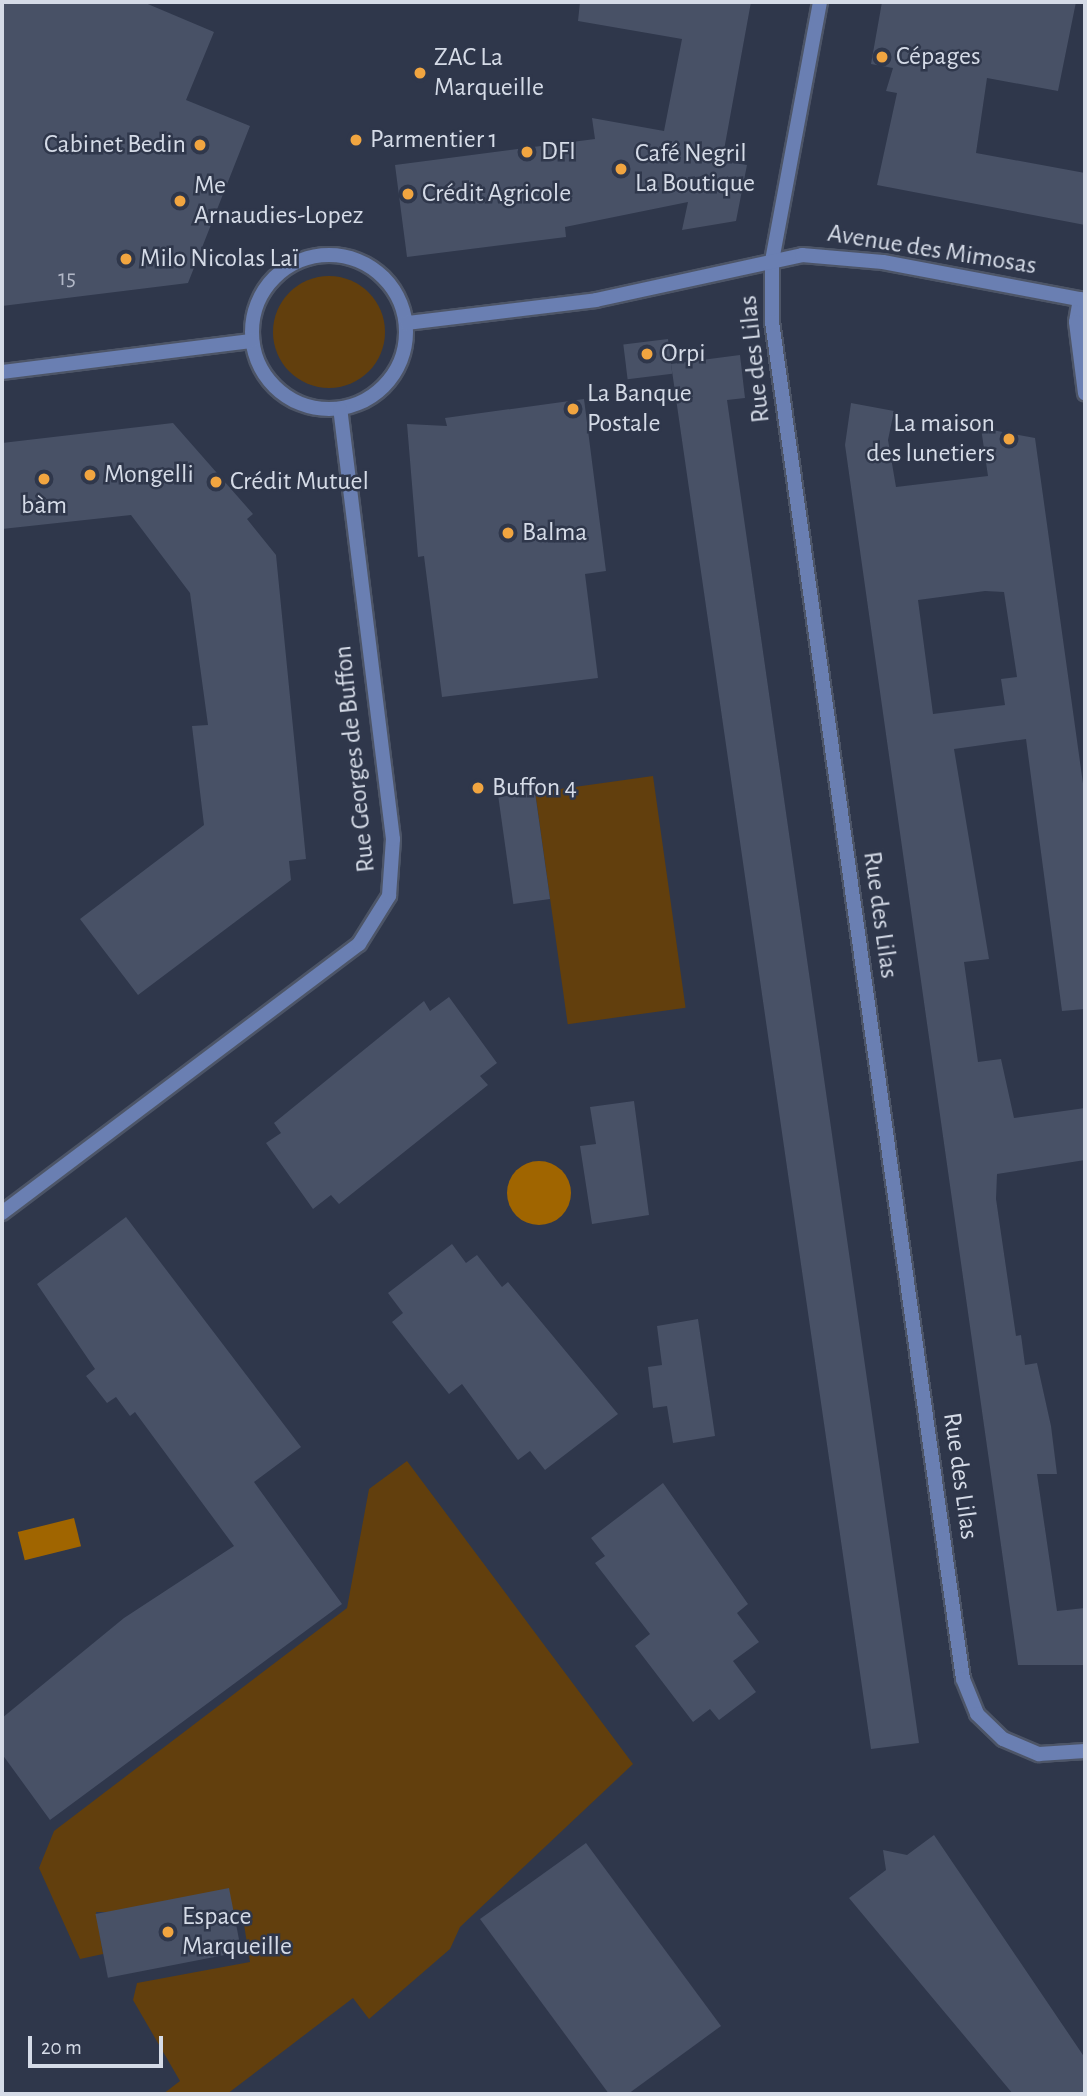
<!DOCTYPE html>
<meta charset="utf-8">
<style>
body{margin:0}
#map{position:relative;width:1087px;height:2096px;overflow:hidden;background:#2f374b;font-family:"Alegreya Sans",sans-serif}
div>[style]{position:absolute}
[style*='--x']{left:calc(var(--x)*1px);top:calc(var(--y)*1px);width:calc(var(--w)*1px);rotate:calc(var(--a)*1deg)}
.green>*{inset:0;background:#623f0d;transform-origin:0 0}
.round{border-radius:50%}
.water>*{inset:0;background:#a06500;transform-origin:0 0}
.building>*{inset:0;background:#485166;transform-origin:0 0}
.roads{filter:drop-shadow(2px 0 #4d5567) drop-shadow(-2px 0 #4d5567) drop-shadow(0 2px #4d5567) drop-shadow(0 -2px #4d5567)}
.minor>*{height:14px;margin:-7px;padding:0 7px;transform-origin:7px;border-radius:7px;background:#6a7fb2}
.minor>.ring{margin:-7px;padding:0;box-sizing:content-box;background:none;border:14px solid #6a7fb2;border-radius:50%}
.dots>*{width:19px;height:19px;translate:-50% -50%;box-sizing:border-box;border:4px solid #2f374b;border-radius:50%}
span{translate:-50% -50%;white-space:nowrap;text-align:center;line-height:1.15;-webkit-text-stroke:5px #2f374b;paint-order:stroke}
.number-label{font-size:23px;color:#b2b8c7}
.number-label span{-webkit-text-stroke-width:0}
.poi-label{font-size:26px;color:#d5dbe7}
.left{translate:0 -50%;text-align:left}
.right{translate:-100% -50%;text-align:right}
.street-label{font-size:26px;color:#d5dbe7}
.frame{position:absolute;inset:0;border:4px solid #d5dbe7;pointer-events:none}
.scale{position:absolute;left:28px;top:2036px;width:135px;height:32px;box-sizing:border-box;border:4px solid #d5dbe7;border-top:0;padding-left:9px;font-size:21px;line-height:24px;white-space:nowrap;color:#d5dbe7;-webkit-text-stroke:5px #2f374b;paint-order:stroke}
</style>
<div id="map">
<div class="green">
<i class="round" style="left:273px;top:276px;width:112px;height:112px"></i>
<i style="left:653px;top:776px;width:234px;height:119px;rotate:82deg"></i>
<i style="clip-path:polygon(407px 1461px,633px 1764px,460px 1927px,450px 1949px,369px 2019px,353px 1998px,227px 2094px,163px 2094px,180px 2081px,133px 2000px,137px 1983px,250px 1962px,242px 1912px,96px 1912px,103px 1954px,80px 1959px,39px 1868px,54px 1831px,347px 1608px,369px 1489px)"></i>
</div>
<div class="water">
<i class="round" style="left:507px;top:1161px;width:64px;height:64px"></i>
<i style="left:74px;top:1518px;width:29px;height:58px;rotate:76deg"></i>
</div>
<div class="building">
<i style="clip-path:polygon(2px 2px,143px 2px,214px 32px,186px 100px,250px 126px,188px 283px,2px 306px)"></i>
<i style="clip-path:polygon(580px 2px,751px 2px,722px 161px,747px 165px,736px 221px,682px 230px,688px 202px,565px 227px,566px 237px,407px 257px,395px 165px,595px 139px,592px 118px,664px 131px,682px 39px,578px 21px)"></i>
<i style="clip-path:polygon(882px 2px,1076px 2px,1058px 91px,987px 78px,976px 153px,1085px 173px,1085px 225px,877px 185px,897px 93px,886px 91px,893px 68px,871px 64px)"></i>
<i style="left:668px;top:339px;width:35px;height:45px;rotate:83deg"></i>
<i style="clip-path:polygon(740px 355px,745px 398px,727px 400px,919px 1743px,871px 1749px,671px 364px)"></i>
<i style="clip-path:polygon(584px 399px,606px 571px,585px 574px,598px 678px,442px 697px,424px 556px,418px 557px,407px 424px,447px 426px,445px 418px)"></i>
<i style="clip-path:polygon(evenodd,851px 403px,894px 411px,888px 440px,896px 487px,988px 476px,981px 428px,1035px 438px,1085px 798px,1085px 1009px,1062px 1011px,1026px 739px,954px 749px,989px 959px,964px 962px,978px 1062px,1001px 1059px,1014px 1118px,1085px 1108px,1085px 1160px,997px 1174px,996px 1199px,1016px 1336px,1021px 1335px,1025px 1365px,1037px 1363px,1051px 1426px,1057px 1474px,1037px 1474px,1057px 1611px,1085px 1608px,1085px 1665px,1018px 1665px,845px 445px,851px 403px,985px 591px,1004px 592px,1017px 677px,1001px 679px,1005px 705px,933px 714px,918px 600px,985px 591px)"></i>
<i style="clip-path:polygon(173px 423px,253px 514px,247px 519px,276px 555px,306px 859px,289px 861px,291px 880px,138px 995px,80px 919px,204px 825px,192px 726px,208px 725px,190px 593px,131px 515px,2px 529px,2px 443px)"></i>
<i style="left:535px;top:792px;width:108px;height:37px;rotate:82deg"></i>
<i style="clip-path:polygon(449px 997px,497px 1063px,480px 1076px,488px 1085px,339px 1204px,331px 1195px,313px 1209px,266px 1143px,281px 1133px,274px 1123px,424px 1001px,430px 1011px)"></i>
<i style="clip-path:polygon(634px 1101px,649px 1215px,592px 1224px,580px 1146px,596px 1144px,590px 1107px)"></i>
<i style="clip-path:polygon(126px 1217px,301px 1447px,254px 1482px,342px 1604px,50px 1820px,2px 1754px,2px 1718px,124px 1618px,234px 1546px,135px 1412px,130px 1416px,116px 1397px,107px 1403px,86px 1376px,95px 1369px,37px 1284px)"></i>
<i style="clip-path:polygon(452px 1244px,466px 1263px,477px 1255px,502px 1287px,508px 1282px,618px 1414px,545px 1470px,530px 1451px,518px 1460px,462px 1384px,449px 1394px,392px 1322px,403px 1313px,388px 1293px)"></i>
<i style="clip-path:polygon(698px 1319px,715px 1436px,673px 1443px,667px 1406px,653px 1408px,648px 1367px,662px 1365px,657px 1326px)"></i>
<i style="clip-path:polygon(663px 1483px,748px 1604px,737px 1613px,759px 1642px,733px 1661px,756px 1692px,719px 1720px,710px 1709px,693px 1722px,635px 1646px,650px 1634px,595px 1563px,605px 1556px,591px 1538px)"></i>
<i style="clip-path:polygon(934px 1835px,1085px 2058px,1085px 2094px,1013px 2094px,849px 1898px,886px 1870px,883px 1850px,907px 1855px)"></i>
<i style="clip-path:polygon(586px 1843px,721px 2026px,628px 2094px,609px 2094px,480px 1919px)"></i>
<i style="left:229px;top:1888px;width:65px;height:136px;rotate:79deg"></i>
</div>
<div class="roads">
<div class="minor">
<i style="--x:820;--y:2;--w:263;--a:100.5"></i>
<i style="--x:772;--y:261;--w:61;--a:90"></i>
<i style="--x:772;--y:322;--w:1370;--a:81.99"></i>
<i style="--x:963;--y:1679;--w:38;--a:68"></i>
<i style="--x:977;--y:1714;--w:36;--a:44"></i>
<i style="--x:1003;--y:1739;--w:39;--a:23"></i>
<i style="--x:1039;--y:1754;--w:46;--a:-3.7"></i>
<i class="ring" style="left:252px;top:255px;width:140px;height:140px"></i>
<i style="--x:1080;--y:299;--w:23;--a:100"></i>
<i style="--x:1076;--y:322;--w:72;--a:82.8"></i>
<i style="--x:407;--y:323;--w:190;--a:-6.9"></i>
<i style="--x:596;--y:300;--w:211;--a:-12.3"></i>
<i style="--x:802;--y:255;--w:81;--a:4.9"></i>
<i style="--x:883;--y:262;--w:206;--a:10.7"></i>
<i style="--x:2;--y:372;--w:252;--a:-7.1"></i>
<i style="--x:2;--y:1213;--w:447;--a:-37"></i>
<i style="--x:359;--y:944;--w:57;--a:-58"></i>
<i style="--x:389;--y:896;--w:57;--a:-86"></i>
<i style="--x:393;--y:839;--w:433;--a:-97"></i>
</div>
</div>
<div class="dots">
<i style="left:882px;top:57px;background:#f1a540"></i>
<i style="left:420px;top:73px;background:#f1a540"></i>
<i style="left:356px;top:140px;background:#f1a540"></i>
<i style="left:200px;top:145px;background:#f1a540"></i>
<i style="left:527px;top:152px;background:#f1a540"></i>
<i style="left:621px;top:169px;background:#f1a540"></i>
<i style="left:408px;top:194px;background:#f1a540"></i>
<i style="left:180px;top:201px;background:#f1a540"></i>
<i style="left:126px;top:259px;background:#f1a540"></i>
<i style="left:647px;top:354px;background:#f1a540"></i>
<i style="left:573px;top:409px;background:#f1a540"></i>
<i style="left:1009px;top:439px;background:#f1a540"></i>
<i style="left:90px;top:475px;background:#f1a540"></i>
<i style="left:44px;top:479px;background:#f1a540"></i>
<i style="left:216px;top:482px;background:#f1a540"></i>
<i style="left:508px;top:533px;background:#f1a540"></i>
<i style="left:478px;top:788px;background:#f1a540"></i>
<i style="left:168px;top:1932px;background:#f1a540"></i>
</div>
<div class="number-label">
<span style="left:67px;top:279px">15</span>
</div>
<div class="poi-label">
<span class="left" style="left:896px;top:57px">Cépages</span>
<span class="left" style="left:434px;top:73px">ZAC La<br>Marqueille</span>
<span class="left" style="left:370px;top:140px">Parmentier 1</span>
<span class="right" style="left:186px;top:145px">Cabinet Bedin</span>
<span class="left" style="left:541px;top:152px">DFI</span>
<span class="left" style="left:635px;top:169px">Café Negril<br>La Boutique</span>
<span class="left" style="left:194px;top:201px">Me<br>Arnaudies-Lopez</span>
<span class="left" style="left:422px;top:194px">Crédit Agricole</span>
<span class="left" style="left:140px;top:259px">Milo Nicolas Laï</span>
<span class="left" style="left:661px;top:354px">Orpi</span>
<span class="left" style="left:587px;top:409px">La Banque<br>Postale</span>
<span class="right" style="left:995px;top:439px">La maison<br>des lunetiers</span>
<span class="left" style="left:104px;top:475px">Mongelli</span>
<span class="left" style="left:230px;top:482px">Crédit Mutuel</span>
<span style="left:44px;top:506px">bàm</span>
<span class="left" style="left:522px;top:533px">Balma</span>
<span class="left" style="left:492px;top:788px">Buffon 4</span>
<span class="left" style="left:182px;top:1932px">Espace<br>Marqueille</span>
</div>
<div class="street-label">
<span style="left:932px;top:250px;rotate:9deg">Avenue des Mimosas</span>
<span style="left:755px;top:359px;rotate:-96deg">Rue des Lilas</span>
<span style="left:355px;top:759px;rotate:-96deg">Rue Georges de Buffon</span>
<span style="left:880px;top:915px;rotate:82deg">Rue des Lilas</span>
<span style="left:960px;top:1476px;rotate:82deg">Rue des Lilas</span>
</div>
<div class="frame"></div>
<div class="scale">20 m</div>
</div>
